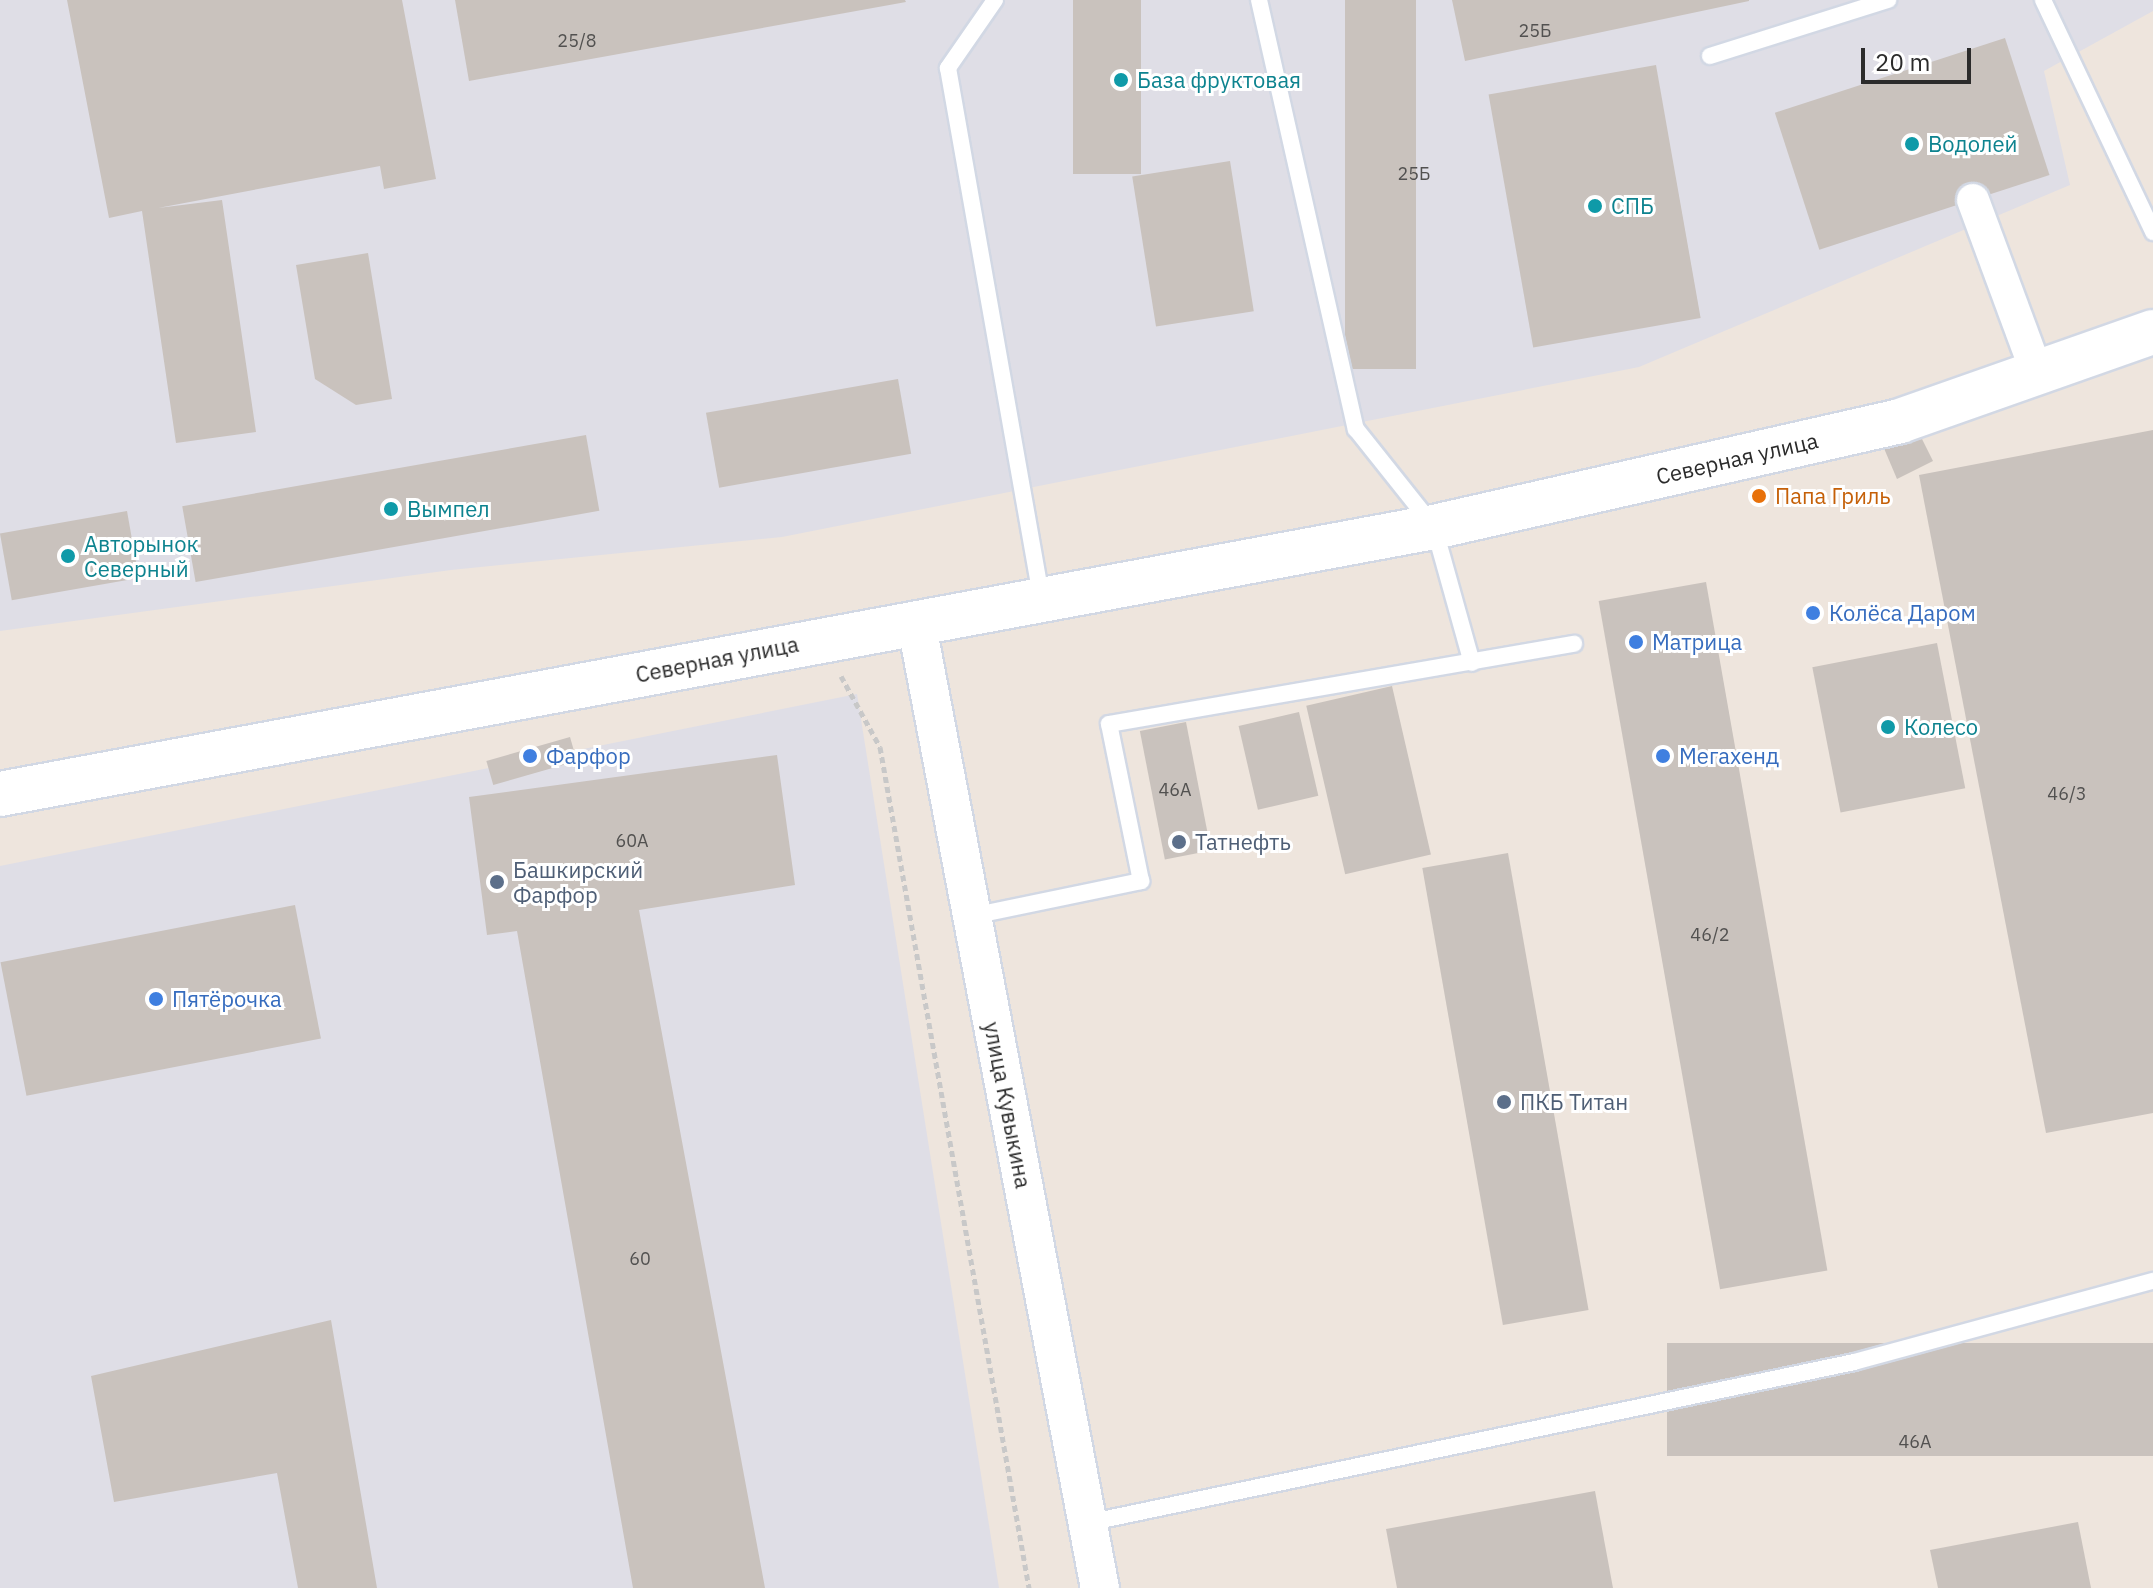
<!DOCTYPE html>
<meta charset="utf-8">
<style>
body{margin:0}
#map{position:relative;width:2153px;height:1588px;overflow:hidden;background:#eee5dd;font-family:"IBM Plex Sans",sans-serif}
div>[style]{position:absolute}
[style*='--x']{left:calc(var(--x)*1px);top:calc(var(--y)*1px);width:calc(var(--w)*1px);rotate:calc(var(--a)*1deg)}
.industrial>*{inset:0;background:#dfdee6}
.building>*{inset:0;background:#c9c2bd;transform-origin:0 0}
.path>*{height:5px;margin-top:-2.5px;transform-origin:0;background:repeating-linear-gradient(90deg,#c8c8c8 0 6px,transparent 0 10px)}
.roads{filter:drop-shadow(2px 0 #d2d8e4) drop-shadow(-2px 0 #d2d8e4) drop-shadow(0 2px #d2d8e4) drop-shadow(0 -2px #d2d8e4)}
.service>*{height:16px;margin:-8px;padding:0 8px;transform-origin:8px;border-radius:8px;background:#fff}
.minor>*{height:32px;margin:-16px;padding:0 16px;transform-origin:16px;border-radius:16px;background:#fff}
.tertiary>*{height:38px;margin:-19px;padding:0 19px;transform-origin:19px;border-radius:19px;background:#fff}
.secondary>*{height:44px;margin:-22px;padding:0 22px;transform-origin:22px;border-radius:22px;background:#fff}
.dots>*{width:22px;height:22px;translate:-50% -50%;box-sizing:border-box;border:4px solid #fff;border-radius:50%}
span{translate:-50% -50%;white-space:nowrap;text-align:center;line-height:1.15;-webkit-text-stroke:6px #fff;paint-order:stroke}
.number-label{font-size:18px;color:#525150}
.number-label span{-webkit-text-stroke-width:0}
.culture-label{font-size:22px;color:#0d838f}
.left{translate:0 -50%;text-align:left}
.street-label{font-size:22px;color:#2b2b2b}
.food-label{font-size:22px;color:#c56008}
.shop-label{font-size:22px;color:#366cbe}
.service-label{font-size:22px;color:#4e5e75}
.scale{position:absolute;left:1861px;top:48px;width:110px;height:36px;box-sizing:border-box;border:4px solid #2b2b2b;border-top:0;padding-left:10px;font-size:24px;line-height:28px;white-space:nowrap;color:#2b2b2b;-webkit-text-stroke:6px #fff;paint-order:stroke}
</style>
<div id="map">
<div class="industrial">
<i style="clip-path:polygon(0 0,2153px 0,2153px 11px,2044px 71px,2070px 185px,1639px 367px,782px 537px,451px 570px,0 631px)"></i>
<i style="clip-path:polygon(857px 694px,999px 1588px,0 1588px,0 866px)"></i>
</div>
<div class="building">
<i style="clip-path:polygon(67px 0,402px 0,436px 179px,384px 189px,380px 166px,158px 208px,222px 200px,256px 432px,176px 443px,142px 211px,109px 218px)"></i>
<i style="clip-path:polygon(455px 0,905px 0,906px 2px,469px 81px)"></i>
<i style="left:1073px;top:0;width:68px;height:174px"></i>
<i style="left:1345px;top:0;width:71px;height:369px"></i>
<i style="clip-path:polygon(1452px 0,1749px 0,1749px 1px,1465px 61px)"></i>
<i style="left:2005px;top:38px;width:144px;height:242px;rotate:72deg"></i>
<i style="left:1656px;top:65px;width:257px;height:170px;rotate:80deg"></i>
<i style="left:1230px;top:161px;width:152px;height:99px;rotate:81deg"></i>
<i style="clip-path:polygon(368px 253px,392px 399px,356px 405px,315px 379px,296px 265px)"></i>
<i style="left:898px;top:379px;width:76px;height:195px;rotate:80deg"></i>
<i style="clip-path:polygon(2153px 430px,2153px 1113px,2046px 1133px,1919px 475px)"></i>
<i style="left:586px;top:435px;width:77px;height:410px;rotate:80deg"></i>
<i style="clip-path:polygon(1922px 439px,1933px 461px,1897px 479px,1883px 446px)"></i>
<i style="left:127px;top:511px;width:68px;height:129px;rotate:80deg"></i>
<i style="left:1706px;top:582px;width:699px;height:109px;rotate:80deg"></i>
<i style="left:1937px;top:643px;width:148px;height:127px;rotate:79deg"></i>
<i style="left:1392px;top:686px;width:173px;height:88px;rotate:77deg"></i>
<i style="left:1299px;top:712px;width:86px;height:62px;rotate:77deg"></i>
<i style="left:1186px;top:722px;width:131px;height:47px;rotate:79deg"></i>
<i style="left:570px;top:737px;width:25px;height:87px;rotate:74deg"></i>
<i style="clip-path:polygon(777px 755px,795px 885px,639px 910px,765px 1588px,633px 1588px,517px 931px,487px 935px,469px 797px)"></i>
<i style="left:1508px;top:853px;width:464px;height:87px;rotate:80deg"></i>
<i style="left:295px;top:905px;width:136px;height:300px;rotate:79deg"></i>
<i style="clip-path:polygon(331px 1320px,377px 1588px,298px 1588px,277px 1473px,114px 1502px,91px 1376px)"></i>
<i style="left:2153px;top:1343px;width:113px;height:486px;rotate:90deg"></i>
<i style="clip-path:polygon(1595px 1491px,1613px 1588px,1397px 1588px,1386px 1529px)"></i>
<i style="clip-path:polygon(2078px 1522px,2091px 1588px,1938px 1588px,1930px 1550px)"></i>
</div>
<div class="path">
<i style="--x:841;--y:676;--w:81;--a:61.2"></i>
<i style="--x:880;--y:747;--w:854;--a:79.95"></i>
</div>
<div class="roads">
<div class="service">
<i style="--x:995;--y:0;--w:83;--a:124.7"></i>
<i style="--x:948;--y:68;--w:536;--a:80.01"></i>
<i style="--x:1259;--y:0;--w:440;--a:77.3"></i>
<i style="--x:1356;--y:429;--w:125;--a:51.5"></i>
<i style="--x:1434;--y:527;--w:141;--a:74.4"></i>
<i style="--x:2043;--y:0;--w:257;--a:64.6"></i>
<i style="--x:1710;--y:56;--w:187;--a:-17.5"></i>
<i style="--x:972;--y:916;--w:173;--a:-11.7"></i>
<i style="--x:1141;--y:881;--w:160;--a:-101.5"></i>
<i style="--x:1109;--y:724;--w:472;--a:-9.8"></i>
<i style="--x:1087;--y:1523;--w:784;--a:-11.85"></i>
<i style="--x:1854;--y:1362;--w:310;--a:-15.2"></i>
</div>
<div class="minor">
<i style="--x:1973;--y:200;--w:184;--a:69.7"></i>
</div>
<div class="tertiary">
<i style="--x:916;--y:621;--w:984;--a:79.23"></i>
</div>
<div class="secondary">
<i style="--x:0;--y:794;--w:1459;--a:-10.55"></i>
<i style="--x:1434;--y:527;--w:478;--a:-12.8"></i>
<i style="--x:1900;--y:421;--w:268;--a:-19.4"></i>
</div>
</div>
<div class="dots">
<i style="left:1121px;top:80px;background:#0f9aa8"></i>
<i style="left:1912px;top:144px;background:#0f9aa8"></i>
<i style="left:1595px;top:206px;background:#0f9aa8"></i>
<i style="left:1759px;top:496px;background:#e8710a"></i>
<i style="left:391px;top:509px;background:#0f9aa8"></i>
<i style="left:68px;top:556px;background:#0f9aa8"></i>
<i style="left:1813px;top:613px;background:#3f7fe0"></i>
<i style="left:1636px;top:642px;background:#3f7fe0"></i>
<i style="left:1888px;top:727px;background:#0f9aa8"></i>
<i style="left:530px;top:756px;background:#3f7fe0"></i>
<i style="left:1663px;top:756px;background:#3f7fe0"></i>
<i style="left:1179px;top:842px;background:#5c6f8a"></i>
<i style="left:497px;top:882px;background:#5c6f8a"></i>
<i style="left:156px;top:999px;background:#3f7fe0"></i>
<i style="left:1504px;top:1102px;background:#5c6f8a"></i>
</div>
<div class="number-label">
<span style="left:1535px;top:31px">25Б</span>
<span style="left:577px;top:41px">25/8</span>
<span style="left:1414px;top:174px">25Б</span>
<span style="left:1175px;top:790px">46А</span>
<span style="left:2067px;top:794px">46/3</span>
<span style="left:632px;top:841px">60А</span>
<span style="left:1710px;top:935px">46/2</span>
<span style="left:640px;top:1259px">60</span>
<span style="left:1915px;top:1442px">46А</span>
</div>
<div class="culture-label">
<span class="left" style="left:1137px;top:80px">База фруктовая</span>
<span class="left" style="left:1928px;top:144px">Водолей</span>
<span class="left" style="left:1611px;top:206px">СПБ</span>
<span class="left" style="left:407px;top:509px">Вымпел</span>
<span class="left" style="left:84px;top:556px">Авторынок<br>Северный</span>
<span class="left" style="left:1904px;top:727px">Колесо</span>
</div>
<div class="street-label">
<span style="left:1737px;top:458px;rotate:-13deg">Северная улица</span>
<span style="left:717px;top:659px;rotate:-11deg">Северная улица</span>
<span style="left:1008px;top:1105px;rotate:79deg">улица Кувыкина</span>
</div>
<div class="food-label">
<span class="left" style="left:1775px;top:496px">Папа Гриль</span>
</div>
<div class="shop-label">
<span class="left" style="left:1829px;top:613px">Колёса Даром</span>
<span class="left" style="left:1652px;top:642px">Матрица</span>
<span class="left" style="left:546px;top:756px">Фарфор</span>
<span class="left" style="left:1679px;top:756px">Мегахенд</span>
<span class="left" style="left:172px;top:999px">Пятёрочка</span>
</div>
<div class="service-label">
<span class="left" style="left:1195px;top:842px">Татнефть</span>
<span class="left" style="left:513px;top:882px">Башкирский<br>Фарфор</span>
<span class="left" style="left:1520px;top:1102px">ПКБ Титан</span>
</div>
<div class="scale">20 m</div>
</div>
